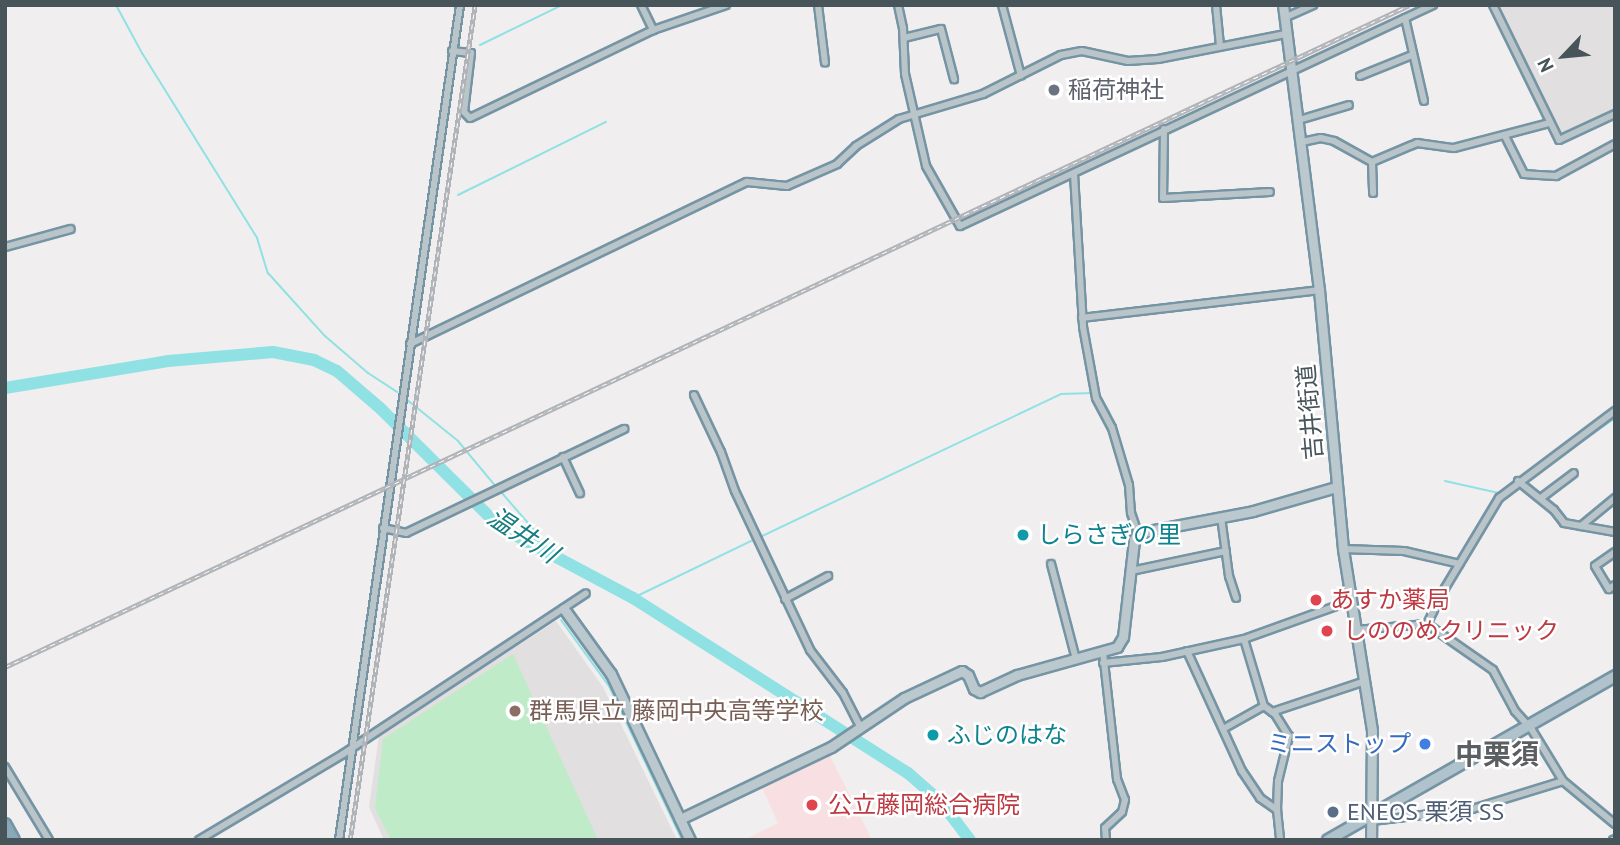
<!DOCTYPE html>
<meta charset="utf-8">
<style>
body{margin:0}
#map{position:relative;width:1620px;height:845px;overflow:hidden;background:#f0eeee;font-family:"PT Sans","Noto Sans JP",sans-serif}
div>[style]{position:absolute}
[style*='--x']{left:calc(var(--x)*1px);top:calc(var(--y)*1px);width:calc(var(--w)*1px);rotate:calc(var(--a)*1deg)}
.education>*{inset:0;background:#e1dfdf}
.medical>*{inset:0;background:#f8e0e2}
.green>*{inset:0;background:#bfebc8}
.stream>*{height:2px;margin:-1px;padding:0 1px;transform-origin:1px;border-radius:1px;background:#90e1e4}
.river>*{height:12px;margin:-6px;padding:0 6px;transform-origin:6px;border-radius:6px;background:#90e1e4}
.roads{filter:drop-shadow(2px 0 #7594a4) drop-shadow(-2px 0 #7594a4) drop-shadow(0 2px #7594a4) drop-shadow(0 -2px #7594a4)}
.street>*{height:6px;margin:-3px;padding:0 3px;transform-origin:3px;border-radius:3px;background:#bac5ca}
.secondary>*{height:9px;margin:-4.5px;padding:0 4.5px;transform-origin:4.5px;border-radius:4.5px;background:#bbc8ce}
.primary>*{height:10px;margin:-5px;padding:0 5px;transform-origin:5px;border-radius:5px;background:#b0c2cb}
.highway>*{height:10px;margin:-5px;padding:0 5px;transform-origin:5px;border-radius:5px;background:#89a9b9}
.rail>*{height:4.5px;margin-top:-2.25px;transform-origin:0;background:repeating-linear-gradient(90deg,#fff 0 5px,#b0b4b8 0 10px);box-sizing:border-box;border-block:2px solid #b0b4b8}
.dots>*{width:19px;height:19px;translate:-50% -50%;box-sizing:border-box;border:4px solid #fff;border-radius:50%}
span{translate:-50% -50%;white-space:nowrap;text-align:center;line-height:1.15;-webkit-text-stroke:5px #fff;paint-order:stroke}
.worship-label{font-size:24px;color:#5b616d}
.left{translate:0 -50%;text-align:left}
.street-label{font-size:24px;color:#47545a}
.culture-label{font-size:24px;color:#0d838f}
.health-label{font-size:24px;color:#be3a42}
.education-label{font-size:24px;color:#785e54}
.shop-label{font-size:24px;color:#366cbe}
.right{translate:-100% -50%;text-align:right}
.service-label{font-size:24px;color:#4e5e75}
.water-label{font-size:26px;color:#177d80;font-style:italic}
.quarter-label{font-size:28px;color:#5b5f62;font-weight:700}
.frame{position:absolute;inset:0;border:7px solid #47545a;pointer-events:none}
.north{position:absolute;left:1529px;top:21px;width:70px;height:70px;-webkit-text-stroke:5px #fff;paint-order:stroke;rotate:244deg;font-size:19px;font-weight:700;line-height:28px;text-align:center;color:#47545a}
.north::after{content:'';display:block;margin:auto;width:24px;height:32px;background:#47545a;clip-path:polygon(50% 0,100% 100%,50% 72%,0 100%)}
</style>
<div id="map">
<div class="education">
<i style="clip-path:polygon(1497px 5px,1615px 5px,1615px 111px,1566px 134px,1558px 133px)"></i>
<i style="clip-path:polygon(556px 621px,603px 687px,677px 840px,384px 840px,369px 807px,379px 735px)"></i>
</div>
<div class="medical">
<i style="clip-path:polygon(825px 754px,830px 756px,872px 840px,744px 840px,778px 823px,762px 787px,764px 784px)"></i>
</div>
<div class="green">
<i style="clip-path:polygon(513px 654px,598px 840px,391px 840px,375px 808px,383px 739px)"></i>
</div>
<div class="stream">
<i style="--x:116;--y:5;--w:55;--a:61.6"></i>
<i style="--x:142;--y:53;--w:218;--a:58.1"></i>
<i style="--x:257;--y:238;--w:37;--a:73"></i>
<i style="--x:268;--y:273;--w:85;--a:47.9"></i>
<i style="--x:325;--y:336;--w:57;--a:40.7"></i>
<i style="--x:368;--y:373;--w:35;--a:33"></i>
<i style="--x:480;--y:45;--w:91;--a:-26"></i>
<i style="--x:458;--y:195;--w:165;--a:-26.3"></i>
<i style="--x:1098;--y:394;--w:22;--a:58"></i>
<i style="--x:406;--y:399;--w:67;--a:38.9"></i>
<i style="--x:458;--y:441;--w:61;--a:50.3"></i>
<i style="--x:1547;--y:466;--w:83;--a:-35.2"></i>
<i style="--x:1445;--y:481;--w:55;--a:12.5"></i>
<i style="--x:501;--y:492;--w:52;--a:48.9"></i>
<i style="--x:760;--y:537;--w:333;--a:-25.4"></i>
<i style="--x:1061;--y:394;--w:32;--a:-2"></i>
<i style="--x:633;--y:598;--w:136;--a:-25.8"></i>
<i style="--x:561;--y:620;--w:82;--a:54"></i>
<i style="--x:609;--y:686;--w:170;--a:64.6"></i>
</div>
<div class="river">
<i style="--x:5;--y:388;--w:165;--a:-9.4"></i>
<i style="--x:168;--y:361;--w:105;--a:-4.9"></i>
<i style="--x:273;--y:352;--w:42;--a:11"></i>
<i style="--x:314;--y:360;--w:25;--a:26"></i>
<i style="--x:337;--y:371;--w:58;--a:40.8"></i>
<i style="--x:381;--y:409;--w:168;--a:44.8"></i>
<i style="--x:500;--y:527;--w:151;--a:28.1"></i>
<i style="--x:633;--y:598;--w:326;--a:32.5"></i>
<i style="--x:908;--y:773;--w:44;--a:41.3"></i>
<i style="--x:941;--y:802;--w:48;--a:52.7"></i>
</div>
<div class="roads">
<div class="street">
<i style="--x:641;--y:5;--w:28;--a:64"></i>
<i style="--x:818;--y:5;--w:58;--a:83.1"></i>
<i style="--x:898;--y:5;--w:24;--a:78"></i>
<i style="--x:903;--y:28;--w:46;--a:87.5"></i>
<i style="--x:905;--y:74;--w:94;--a:77.1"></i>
<i style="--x:926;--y:166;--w:69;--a:60.5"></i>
<i style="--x:960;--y:226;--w:522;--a:-25.04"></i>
<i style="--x:1002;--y:5;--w:73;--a:75"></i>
<i style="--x:1216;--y:5;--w:41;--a:84.4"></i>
<i style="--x:1493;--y:5;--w:150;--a:63.9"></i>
<i style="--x:1559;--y:140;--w:62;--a:-24.9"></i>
<i style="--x:1284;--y:18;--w:32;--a:-24"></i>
<i style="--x:1405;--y:18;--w:85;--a:77.1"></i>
<i style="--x:904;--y:38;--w:38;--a:-14"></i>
<i style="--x:941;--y:29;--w:52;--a:75.4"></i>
<i style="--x:452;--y:51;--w:19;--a:6"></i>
<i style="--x:471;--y:53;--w:59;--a:96.8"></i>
<i style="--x:464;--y:112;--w:8;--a:45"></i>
<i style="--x:470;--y:118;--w:203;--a:-25.7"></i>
<i style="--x:653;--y:30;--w:77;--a:-18.9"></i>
<i style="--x:1360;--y:76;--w:56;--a:-22"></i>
<i style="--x:1299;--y:120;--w:52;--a:-16.7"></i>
<i style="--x:1164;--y:129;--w:69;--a:90.8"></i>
<i style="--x:1163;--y:198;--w:107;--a:-3.2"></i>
<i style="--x:1505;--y:136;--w:42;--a:63.4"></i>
<i style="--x:1524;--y:174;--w:14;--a:4"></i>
<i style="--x:1538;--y:175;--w:18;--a:3"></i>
<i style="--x:1556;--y:176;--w:67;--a:-28.5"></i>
<i style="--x:1302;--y:142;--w:19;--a:-12"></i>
<i style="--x:1321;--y:138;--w:13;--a:13"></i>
<i style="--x:1334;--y:141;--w:43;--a:28.9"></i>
<i style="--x:1372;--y:162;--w:49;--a:-22.9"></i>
<i style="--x:1417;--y:143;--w:37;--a:8"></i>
<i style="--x:1454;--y:148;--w:98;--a:-14.7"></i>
<i style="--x:1372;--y:162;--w:31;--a:88"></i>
<i style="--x:1074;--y:174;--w:153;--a:86.6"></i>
<i style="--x:1083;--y:327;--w:72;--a:79.6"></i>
<i style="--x:1096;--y:398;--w:34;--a:62"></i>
<i style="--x:1112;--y:428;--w:59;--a:73.4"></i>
<i style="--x:1129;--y:485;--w:28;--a:86"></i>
<i style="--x:1131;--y:513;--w:21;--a:71"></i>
<i style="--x:5;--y:247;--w:68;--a:-15.3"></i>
<i style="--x:1082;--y:318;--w:239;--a:-6.7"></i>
<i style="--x:410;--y:344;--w:374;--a:-25.7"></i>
<i style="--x:747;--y:182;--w:40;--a:5.7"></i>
<i style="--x:787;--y:186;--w:55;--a:-23.7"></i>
<i style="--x:837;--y:164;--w:26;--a:-43"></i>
<i style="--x:856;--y:146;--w:51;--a:-32.1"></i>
<i style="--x:899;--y:119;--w:88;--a:-16.6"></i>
<i style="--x:983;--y:94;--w:87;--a:-26.6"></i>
<i style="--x:1061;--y:55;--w:21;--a:-11"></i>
<i style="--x:1082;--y:51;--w:47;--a:12.3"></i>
<i style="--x:1128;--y:61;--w:30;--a:-4"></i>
<i style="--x:1158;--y:59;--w:130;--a:-11.1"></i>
<i style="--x:694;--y:395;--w:63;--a:64.7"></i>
<i style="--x:721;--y:452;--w:41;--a:70.3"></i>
<i style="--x:735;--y:491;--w:176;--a:64.7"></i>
<i style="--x:810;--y:650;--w:54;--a:52.5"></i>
<i style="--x:843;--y:693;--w:38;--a:63"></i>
<i style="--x:563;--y:457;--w:40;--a:65"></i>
<i style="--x:1518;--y:481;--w:46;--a:38.9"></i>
<i style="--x:1554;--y:510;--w:16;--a:52"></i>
<i style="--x:1564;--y:523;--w:52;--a:10"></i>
<i style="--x:1541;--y:498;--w:41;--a:-37.1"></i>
<i style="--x:1221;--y:517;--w:60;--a:82.3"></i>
<i style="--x:1229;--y:576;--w:23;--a:72"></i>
<i style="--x:1581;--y:526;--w:44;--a:-39.5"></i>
<i style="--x:383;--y:528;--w:24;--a:12"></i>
<i style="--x:406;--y:533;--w:242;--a:-25.5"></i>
<i style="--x:1343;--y:549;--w:61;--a:1.9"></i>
<i style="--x:1404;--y:551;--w:57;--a:13.1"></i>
<i style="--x:1615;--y:552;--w:24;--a:145"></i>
<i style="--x:1595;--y:566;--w:27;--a:59"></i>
<i style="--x:1609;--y:589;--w:7;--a:-34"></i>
<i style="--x:1051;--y:564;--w:98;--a:75.3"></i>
<i style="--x:1131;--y:571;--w:97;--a:-11.9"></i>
<i style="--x:785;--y:599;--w:49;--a:-28.1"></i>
<i style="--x:1427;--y:624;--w:40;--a:-63.4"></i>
<i style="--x:1445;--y:588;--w:105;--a:-59"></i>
<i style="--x:1499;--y:498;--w:145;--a:-36.9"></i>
<i style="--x:1355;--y:630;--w:72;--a:-4.8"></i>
<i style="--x:1427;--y:624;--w:80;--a:34.9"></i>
<i style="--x:1493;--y:670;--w:47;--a:61.8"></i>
<i style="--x:1515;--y:711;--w:25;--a:48"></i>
<i style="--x:1532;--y:730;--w:60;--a:58.7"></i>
<i style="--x:1563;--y:781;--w:67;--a:39.6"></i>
<i style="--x:1244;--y:639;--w:70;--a:73.4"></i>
<i style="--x:1264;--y:706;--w:14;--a:36"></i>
<i style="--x:1275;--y:714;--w:26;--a:58"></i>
<i style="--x:1289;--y:736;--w:46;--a:103.7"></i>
<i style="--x:1278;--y:781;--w:29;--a:92"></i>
<i style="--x:1187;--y:651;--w:132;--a:65.4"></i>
<i style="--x:1242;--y:771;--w:32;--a:56"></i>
<i style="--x:1260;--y:798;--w:21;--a:35"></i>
<i style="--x:1277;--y:810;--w:30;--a:84"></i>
<i style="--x:1103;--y:652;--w:128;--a:83.7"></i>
<i style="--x:1117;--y:779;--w:22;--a:69"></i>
<i style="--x:1125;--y:800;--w:12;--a:104"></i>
<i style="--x:1122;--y:812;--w:23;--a:137"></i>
<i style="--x:1105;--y:828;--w:12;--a:85"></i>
<i style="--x:1103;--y:663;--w:59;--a:-5.8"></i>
<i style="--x:1162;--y:657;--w:84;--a:-12.4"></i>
<i style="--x:1244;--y:639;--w:113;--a:-19.7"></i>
<i style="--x:1272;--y:712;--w:98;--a:-18.4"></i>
<i style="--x:1223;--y:729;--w:47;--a:-29.3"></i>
<i style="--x:5;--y:767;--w:85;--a:58.9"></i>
<i style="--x:1372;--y:821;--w:101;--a:-6.8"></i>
<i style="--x:1472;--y:809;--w:95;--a:-17.1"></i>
<i style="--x:199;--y:840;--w:168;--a:-30.8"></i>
<i style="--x:343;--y:754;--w:291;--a:-33.5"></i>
<i style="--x:339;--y:840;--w:844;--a:-81.75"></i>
<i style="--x:1613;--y:840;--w:2;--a:-27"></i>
</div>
<div class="secondary">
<i style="--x:1283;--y:5;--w:287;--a:82.8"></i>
<i style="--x:1319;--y:290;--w:260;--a:84.7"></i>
<i style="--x:1343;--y:549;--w:184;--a:80.9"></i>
<i style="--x:1372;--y:731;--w:109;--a:90.5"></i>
<i style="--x:564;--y:609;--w:80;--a:54.1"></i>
<i style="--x:611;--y:674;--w:184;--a:64.6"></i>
<i style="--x:680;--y:819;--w:167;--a:-25.5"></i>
<i style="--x:831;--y:747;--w:88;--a:-33.9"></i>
<i style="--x:904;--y:698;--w:64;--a:-25"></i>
<i style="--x:962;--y:671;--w:7;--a:34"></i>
<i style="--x:968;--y:675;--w:15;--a:67"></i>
<i style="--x:974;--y:689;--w:7;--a:27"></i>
<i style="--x:980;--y:692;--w:41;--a:-24.7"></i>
<i style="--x:1017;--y:675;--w:104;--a:-15.6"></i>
<i style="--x:1117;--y:647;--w:12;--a:-59"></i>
<i style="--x:1123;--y:637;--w:98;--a:-83.5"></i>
<i style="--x:1134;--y:540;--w:8;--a:-60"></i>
<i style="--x:1138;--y:533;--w:117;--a:-10.8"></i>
<i style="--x:1253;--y:511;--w:86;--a:-16.1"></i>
</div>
<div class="primary">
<i style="--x:1328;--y:840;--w:331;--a:-29.7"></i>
</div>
<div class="highway">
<i style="--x:5;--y:824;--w:18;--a:61"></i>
</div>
</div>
<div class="rail">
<i style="--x:5;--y:667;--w:1552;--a:-25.24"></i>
<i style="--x:350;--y:840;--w:844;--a:-81.49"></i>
</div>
<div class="dots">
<i style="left:1054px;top:90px;background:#6b7280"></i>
<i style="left:1023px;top:535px;background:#0f9aa8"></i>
<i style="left:1316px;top:600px;background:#e0444e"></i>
<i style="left:1327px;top:631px;background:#e0444e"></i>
<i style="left:515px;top:711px;background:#8d6e63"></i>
<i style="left:933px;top:735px;background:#0f9aa8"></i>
<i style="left:1425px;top:744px;background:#3f7fe0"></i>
<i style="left:812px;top:805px;background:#e0444e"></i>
<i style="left:1333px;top:812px;background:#5c6f8a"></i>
</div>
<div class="worship-label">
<span class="left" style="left:1068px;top:90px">稲荷神社</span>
</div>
<div class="street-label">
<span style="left:1310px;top:412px;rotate:-95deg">吉井街道</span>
</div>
<div class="culture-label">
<span class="left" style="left:1037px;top:535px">しらさぎの里</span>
<span class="left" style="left:947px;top:735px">ふじのはな</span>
</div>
<div class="health-label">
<span class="left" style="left:1330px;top:600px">あすか薬局</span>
<span class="left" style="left:1343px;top:631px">しののめクリニック</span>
<span class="left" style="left:828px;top:805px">公立藤岡総合病院</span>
</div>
<div class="education-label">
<span class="left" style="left:529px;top:711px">群馬県立 藤岡中央高等学校</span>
</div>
<div class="shop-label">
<span class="right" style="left:1411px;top:744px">ミニストップ</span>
</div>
<div class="service-label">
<span class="left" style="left:1347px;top:812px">ENEOS 栗須 SS</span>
</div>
<div class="water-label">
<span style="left:523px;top:535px;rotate:33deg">温井川</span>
</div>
<div class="quarter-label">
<span style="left:1497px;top:754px">中栗須</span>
</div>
<div class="frame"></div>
<div class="north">N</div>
</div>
